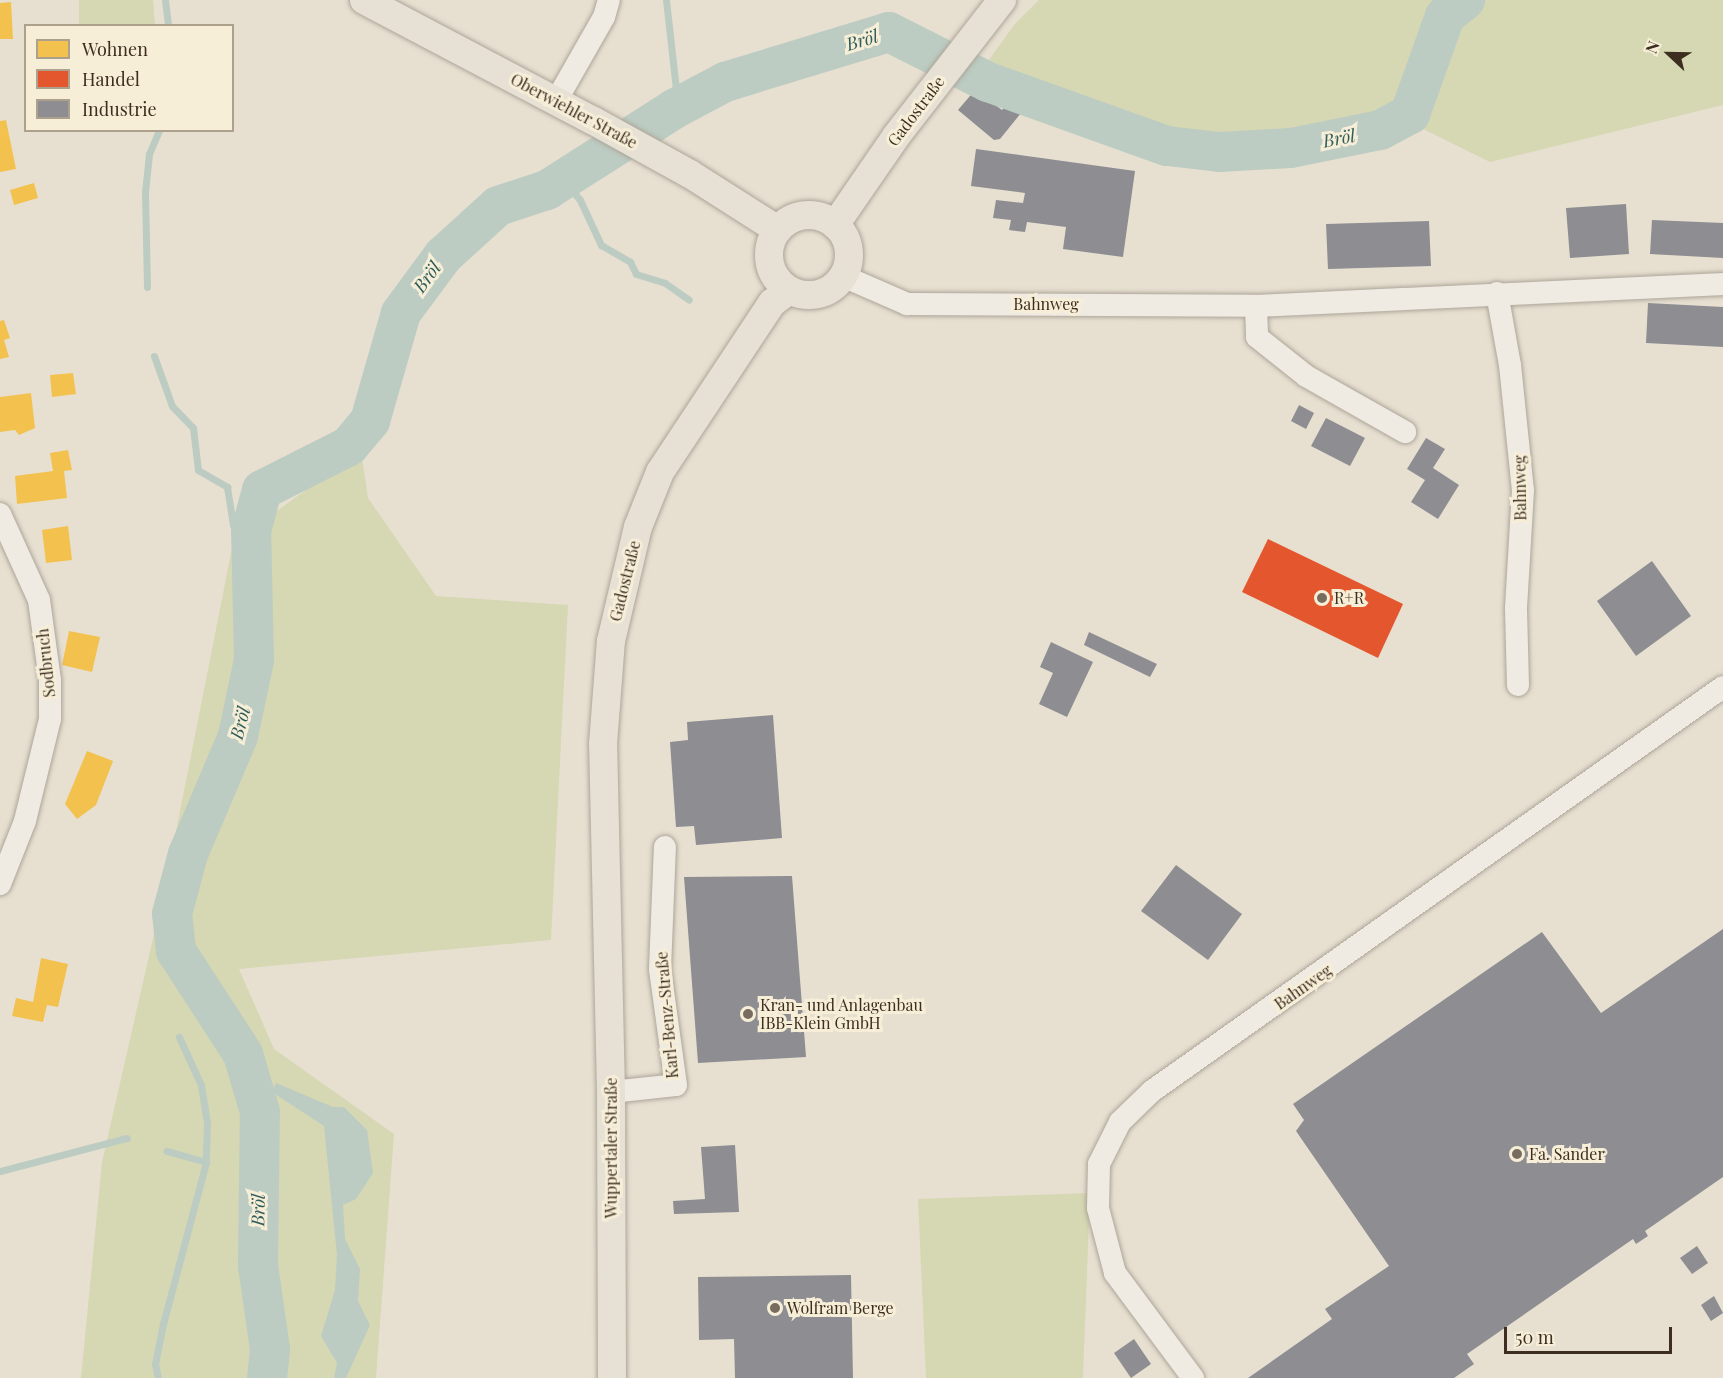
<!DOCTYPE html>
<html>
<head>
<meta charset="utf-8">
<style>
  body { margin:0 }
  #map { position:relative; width:1723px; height:1378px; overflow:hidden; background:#e7e0d1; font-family:"Playfair Display",serif }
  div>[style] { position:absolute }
  .green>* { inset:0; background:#d6d7b3 }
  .water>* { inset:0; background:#bcccc2 }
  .homes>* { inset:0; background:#f2c14e }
  .shops>* { inset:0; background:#e4572e }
  .industry>* { inset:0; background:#8d8d92 }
  .stream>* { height:7px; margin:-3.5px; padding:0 3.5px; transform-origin:3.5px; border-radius:3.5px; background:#bcccc2 }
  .river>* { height:40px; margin:-20px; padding:0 20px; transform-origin:20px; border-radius:20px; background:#bcccc2 }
  .roads { filter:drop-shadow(0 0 2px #ada599) drop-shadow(0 0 2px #ada599) }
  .minor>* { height:22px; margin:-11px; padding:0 11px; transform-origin:11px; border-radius:11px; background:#efebe3 }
  .major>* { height:28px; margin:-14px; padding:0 14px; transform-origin:14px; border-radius:14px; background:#e6e1d4 }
  .major>.ring { margin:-14px; padding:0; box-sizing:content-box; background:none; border:28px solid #e6e1d4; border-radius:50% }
  .dots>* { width:16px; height:16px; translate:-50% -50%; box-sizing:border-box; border:3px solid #f7eed8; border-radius:50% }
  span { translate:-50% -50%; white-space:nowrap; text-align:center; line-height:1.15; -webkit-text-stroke:6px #f7eed8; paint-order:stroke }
  .street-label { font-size:16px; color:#3d2e20 }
  .poi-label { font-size:16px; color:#3d2e20 }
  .left { translate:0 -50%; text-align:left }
  .water-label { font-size:18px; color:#2f5d5a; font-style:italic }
  .legend { position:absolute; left:24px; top:24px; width:210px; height:108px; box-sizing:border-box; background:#f7eed8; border:2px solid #ada18e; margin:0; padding:8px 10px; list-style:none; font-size:18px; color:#3d2e20 }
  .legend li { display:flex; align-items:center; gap:12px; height:30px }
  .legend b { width:30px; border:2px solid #ada18e }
  .north { position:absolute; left:1639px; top:24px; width:60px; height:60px; -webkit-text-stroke:4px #f7eed8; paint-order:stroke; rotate:292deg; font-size:16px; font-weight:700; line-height:24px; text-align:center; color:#3d2e20 }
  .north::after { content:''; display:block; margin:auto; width:21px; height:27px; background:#3d2e20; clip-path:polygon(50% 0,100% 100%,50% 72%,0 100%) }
  .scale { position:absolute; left:1504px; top:1327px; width:168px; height:27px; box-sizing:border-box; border:3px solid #3d2e20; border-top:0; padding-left:8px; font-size:18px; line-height:21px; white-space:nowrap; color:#3d2e20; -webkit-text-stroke:4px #f7eed8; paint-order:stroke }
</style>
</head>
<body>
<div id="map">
  <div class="green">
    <i style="clip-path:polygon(79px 0,153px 0,155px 25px,79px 25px)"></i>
    <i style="clip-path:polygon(1039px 0,1723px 0,1723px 105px,1490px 162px,1415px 125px,1178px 153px,971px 85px,1014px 25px)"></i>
    <i style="clip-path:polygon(361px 450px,368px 498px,436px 596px,568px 605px,551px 940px,239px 969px,274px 1049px,394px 1134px,376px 1378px,81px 1378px,102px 1162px,167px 877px,233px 543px)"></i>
    <i style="clip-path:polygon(1090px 1193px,1083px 1378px,926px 1378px,918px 1199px)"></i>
  </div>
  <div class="water">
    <i style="clip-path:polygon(276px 1083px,333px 1107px,344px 1107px,367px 1130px,373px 1173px,356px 1199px,343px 1205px,345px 1239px,360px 1269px,358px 1301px,370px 1325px,346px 1378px,334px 1378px,337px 1363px,321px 1336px,335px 1290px,337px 1255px,324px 1126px,272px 1092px)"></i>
  </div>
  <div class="homes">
    <i style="clip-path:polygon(11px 2px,13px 39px,0 39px,0 3px)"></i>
    <i style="clip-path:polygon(6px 120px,16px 169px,0 172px,0 121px)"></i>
    <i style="clip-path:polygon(34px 183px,38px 198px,14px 205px,10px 190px)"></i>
    <i style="clip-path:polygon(4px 320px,10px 338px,4px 340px,9px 357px,0 359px,0 321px)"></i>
    <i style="clip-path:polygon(73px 373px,76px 394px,52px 397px,50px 375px)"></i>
    <i style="clip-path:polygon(31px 393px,35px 428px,19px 435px,15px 430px,0 432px,0 397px)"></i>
    <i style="clip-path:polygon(68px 450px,72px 470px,64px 471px,67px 498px,17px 504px,15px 476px,53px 471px,50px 453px)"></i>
    <i style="clip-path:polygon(68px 526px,72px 560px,46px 563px,42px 530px)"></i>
    <i style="clip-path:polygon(69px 631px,100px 637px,92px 672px,62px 665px)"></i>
    <i style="clip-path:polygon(87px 751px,113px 761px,96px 805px,77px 819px,65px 804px)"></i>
    <i style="clip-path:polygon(41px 958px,68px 964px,58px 1007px,47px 1005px,43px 1022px,12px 1016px,16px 998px,33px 1002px)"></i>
  </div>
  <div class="shops">
    <i style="clip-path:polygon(1268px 539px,1403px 604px,1378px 658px,1242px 592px)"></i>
  </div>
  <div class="industry">
    <i style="clip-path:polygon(975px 90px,1002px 110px,1009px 101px,1021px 113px,1000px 139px,994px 140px,958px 110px)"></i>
    <i style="clip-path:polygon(976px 149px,1135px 171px,1123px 257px,1063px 249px,1066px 227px,1027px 222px,1025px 232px,1009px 230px,1011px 220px,993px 218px,996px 200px,1023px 203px,1025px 193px,971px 186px)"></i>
    <i style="clip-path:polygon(1626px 204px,1629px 254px,1570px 258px,1566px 208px)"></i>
    <i style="clip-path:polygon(1652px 220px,1723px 223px,1723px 258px,1650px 254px)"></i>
    <i style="clip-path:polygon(1429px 221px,1431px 266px,1328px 269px,1326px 224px)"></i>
    <i style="clip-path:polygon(1648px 303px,1723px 307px,1723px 347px,1646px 343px)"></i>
    <i style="clip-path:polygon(1299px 405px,1314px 413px,1306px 429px,1291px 421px)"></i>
    <i style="clip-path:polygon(1326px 418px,1365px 438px,1350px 466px,1311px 446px)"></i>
    <i style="clip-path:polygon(1426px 438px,1445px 449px,1433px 468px,1459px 485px,1438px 519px,1411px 502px,1425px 480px,1407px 469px)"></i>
    <i style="clip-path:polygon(1652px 561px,1691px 616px,1636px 656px,1597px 601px)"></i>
    <i style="clip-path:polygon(1089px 632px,1157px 664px,1150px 677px,1084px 645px)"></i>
    <i style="clip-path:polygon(1051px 642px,1093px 662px,1067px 717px,1039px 704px,1053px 673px,1040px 667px)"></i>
    <i style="clip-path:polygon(773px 715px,782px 838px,696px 845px,694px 826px,676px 827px,670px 742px,688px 740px,687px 722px)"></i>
    <i style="clip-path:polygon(1176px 865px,1242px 914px,1208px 960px,1141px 911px)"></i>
    <i style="clip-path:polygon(792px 876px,806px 1057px,698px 1063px,684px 877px)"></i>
    <i style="clip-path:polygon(1723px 929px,1723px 1177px,1645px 1231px,1648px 1236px,1636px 1244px,1633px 1239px,1467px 1354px,1474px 1364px,1454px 1378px,1248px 1378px,1332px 1319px,1325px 1309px,1389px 1266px,1296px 1131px,1304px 1120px,1293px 1104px,1542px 932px,1601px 1013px)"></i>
    <i style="clip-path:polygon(735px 1145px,739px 1212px,674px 1214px,673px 1201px,705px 1199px,701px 1147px)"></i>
    <i style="clip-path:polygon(1697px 1246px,1708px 1263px,1692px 1274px,1680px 1258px)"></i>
    <i style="clip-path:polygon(851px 1275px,853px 1378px,735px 1378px,734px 1339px,699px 1340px,698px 1277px)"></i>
    <i style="clip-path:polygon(1714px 1296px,1723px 1313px,1711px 1321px,1701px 1305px)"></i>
    <i style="clip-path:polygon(1134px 1339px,1151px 1364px,1131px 1378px,1114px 1353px)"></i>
  </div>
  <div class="stream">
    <i style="left:165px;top:0;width:26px;rotate:83deg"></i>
    <i style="left:666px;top:0;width:108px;rotate:83.6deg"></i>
    <i style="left:563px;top:179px;width:27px;rotate:51deg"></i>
    <i style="left:580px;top:200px;width:50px;rotate:65deg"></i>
    <i style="left:601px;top:245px;width:34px;rotate:30deg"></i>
    <i style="left:630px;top:262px;width:13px;rotate:63deg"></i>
    <i style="left:636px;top:274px;width:30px;rotate:17deg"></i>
    <i style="left:665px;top:283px;width:29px;rotate:35deg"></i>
    <i style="left:147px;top:287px;width:95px;rotate:-91.2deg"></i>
    <i style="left:145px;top:192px;width:38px;rotate:-84deg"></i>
    <i style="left:149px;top:154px;width:26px;rotate:-67deg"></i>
    <i style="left:154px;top:356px;width:53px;rotate:70.2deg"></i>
    <i style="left:172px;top:406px;width:30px;rotate:46deg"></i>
    <i style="left:193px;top:428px;width:42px;rotate:83.2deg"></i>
    <i style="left:198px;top:470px;width:34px;rotate:30deg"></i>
    <i style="left:227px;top:487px;width:38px;rotate:81deg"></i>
    <i style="left:233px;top:525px;width:23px;rotate:38deg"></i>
    <i style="left:179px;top:1037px;width:53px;rotate:65.4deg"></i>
    <i style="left:201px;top:1085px;width:39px;rotate:81deg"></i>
    <i style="left:207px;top:1124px;width:38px;rotate:92deg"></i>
    <i style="left:0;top:1171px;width:131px;rotate:-14.6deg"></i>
    <i style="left:158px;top:1378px;width:14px;rotate:-102deg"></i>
    <i style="left:155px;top:1364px;width:41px;rotate:-78.7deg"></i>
    <i style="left:163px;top:1324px;width:168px;rotate:-75.1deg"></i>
    <i style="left:206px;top:1162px;width:41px;rotate:-164.2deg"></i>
  </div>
  <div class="river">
    <i style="left:267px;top:1378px;width:29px;rotate:-84deg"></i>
    <i style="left:270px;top:1349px;width:84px;rotate:-98.2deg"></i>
    <i style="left:258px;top:1266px;width:154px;rotate:-89.3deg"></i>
    <i style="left:260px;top:1112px;width:60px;rotate:-106.3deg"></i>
    <i style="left:243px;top:1054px;width:123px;rotate:-123deg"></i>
    <i style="left:176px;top:951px;width:37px;rotate:-96deg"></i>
    <i style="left:172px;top:914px;width:62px;rotate:-75.1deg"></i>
    <i style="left:188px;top:854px;width:128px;rotate:-67deg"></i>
    <i style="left:238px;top:736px;width:78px;rotate:-78.1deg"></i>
    <i style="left:254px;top:660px;width:129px;rotate:-91.3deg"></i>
    <i style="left:251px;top:531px;width:42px;rotate:-75deg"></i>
    <i style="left:262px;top:490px;width:97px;rotate:-26.8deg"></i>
    <i style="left:349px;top:446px;width:33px;rotate:-50deg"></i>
    <i style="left:370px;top:421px;width:112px;rotate:-74deg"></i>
    <i style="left:401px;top:313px;width:71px;rotate:-53.6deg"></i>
    <i style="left:443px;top:256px;width:74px;rotate:-42.3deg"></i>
    <i style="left:498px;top:206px;width:52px;rotate:-18.1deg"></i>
    <i style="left:547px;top:190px;width:151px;rotate:-32.5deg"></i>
    <i style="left:674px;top:109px;width:58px;rotate:-27.9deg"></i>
    <i style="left:725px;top:82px;width:171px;rotate:-17deg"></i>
    <i style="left:889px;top:32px;width:111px;rotate:26.8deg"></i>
    <i style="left:988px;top:82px;width:190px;rotate:19.7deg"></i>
    <i style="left:1167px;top:146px;width:53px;rotate:6.5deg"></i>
    <i style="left:1220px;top:152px;width:71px;rotate:-3.2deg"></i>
    <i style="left:1291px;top:148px;width:91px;rotate:-11.4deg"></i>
    <i style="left:1380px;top:130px;width:34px;rotate:-28deg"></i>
    <i style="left:1410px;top:114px;width:104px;rotate:-70.3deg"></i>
    <i style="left:1445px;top:16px;width:26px;rotate:-39deg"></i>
  </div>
  <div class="roads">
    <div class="minor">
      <i style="left:556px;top:101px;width:97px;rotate:-60.3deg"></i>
      <i style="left:604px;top:17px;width:18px;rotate:-74deg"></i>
      <i style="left:843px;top:276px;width:70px;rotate:23.6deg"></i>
      <i style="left:907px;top:304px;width:349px;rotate:0.3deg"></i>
      <i style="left:1256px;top:306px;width:468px;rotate:-2.7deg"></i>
      <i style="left:1497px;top:293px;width:73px;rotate:79.8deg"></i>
      <i style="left:1510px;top:365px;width:126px;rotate:84.1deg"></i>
      <i style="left:1523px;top:490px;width:119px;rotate:93.4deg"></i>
      <i style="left:1516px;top:609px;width:76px;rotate:88.5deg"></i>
      <i style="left:1256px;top:306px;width:31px;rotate:88deg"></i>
      <i style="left:1257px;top:337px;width:63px;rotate:38.5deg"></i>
      <i style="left:1306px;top:376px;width:114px;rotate:29.5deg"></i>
      <i style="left:0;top:514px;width:94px;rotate:65.6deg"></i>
      <i style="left:39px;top:600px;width:81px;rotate:82.2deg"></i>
      <i style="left:50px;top:680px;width:39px;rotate:90deg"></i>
      <i style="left:50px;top:719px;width:105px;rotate:103.8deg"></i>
      <i style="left:25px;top:821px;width:68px;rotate:111.6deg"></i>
      <i style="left:611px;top:1092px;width:65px;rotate:-6.1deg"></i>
      <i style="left:676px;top:1085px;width:117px;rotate:-97.9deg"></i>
      <i style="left:660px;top:969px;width:122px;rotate:-87.7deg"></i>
      <i style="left:1193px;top:1378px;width:131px;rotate:-126.6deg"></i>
      <i style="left:1115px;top:1273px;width:67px;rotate:-104.7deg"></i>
      <i style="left:1098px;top:1208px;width:44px;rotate:-88.7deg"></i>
      <i style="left:1099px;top:1164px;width:47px;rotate:-63.4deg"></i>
      <i style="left:1120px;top:1122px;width:45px;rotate:-44.1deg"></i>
      <i style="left:1152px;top:1091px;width:699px;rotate:-35.28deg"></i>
    </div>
    <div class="major">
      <i style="left:364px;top:0;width:258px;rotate:27.8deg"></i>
      <i style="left:592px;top:120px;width:112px;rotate:28.9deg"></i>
      <i style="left:690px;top:174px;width:104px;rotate:32.5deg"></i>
      <i class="ring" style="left:769px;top:215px;width:52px;height:52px"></i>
      <i style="left:835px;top:225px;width:109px;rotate:-55.4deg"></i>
      <i style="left:897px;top:135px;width:171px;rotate:-52.1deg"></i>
      <i style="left:612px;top:1378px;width:286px;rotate:-90.2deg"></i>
      <i style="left:611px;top:1092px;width:348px;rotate:-91.3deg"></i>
      <i style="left:603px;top:744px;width:103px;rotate:-85.6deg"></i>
      <i style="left:611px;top:641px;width:117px;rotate:-76.7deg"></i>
      <i style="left:638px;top:527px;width:59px;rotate:-68.2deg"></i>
      <i style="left:660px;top:472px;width:203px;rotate:-56.5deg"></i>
      <i style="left:772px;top:303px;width:21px;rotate:-37deg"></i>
    </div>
  </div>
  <div class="dots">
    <i style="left:1322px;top:598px;background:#786c5e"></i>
    <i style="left:748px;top:1014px;background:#786c5e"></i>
    <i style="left:1517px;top:1154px;background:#786c5e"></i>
    <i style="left:775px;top:1308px;background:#786c5e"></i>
  </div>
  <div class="street-label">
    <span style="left:574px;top:111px;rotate:28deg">Oberwiehler Straße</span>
    <span style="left:916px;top:111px;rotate:-53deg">Gadostraße</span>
    <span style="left:1046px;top:304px">Bahnweg</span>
    <span style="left:1520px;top:488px;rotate:-91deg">Bahnweg</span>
    <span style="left:625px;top:581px;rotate:-76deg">Gadostraße</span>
    <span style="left:46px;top:663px;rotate:-96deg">Sodbruch</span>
    <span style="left:1303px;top:987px;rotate:-35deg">Bahnweg</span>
    <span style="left:667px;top:1015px;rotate:-95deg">Karl-Benz-Straße</span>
    <span style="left:611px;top:1148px;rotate:-90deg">Wuppertaler Straße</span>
  </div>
  <div class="poi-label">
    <span class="left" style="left:1334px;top:598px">R+R</span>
    <span class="left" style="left:760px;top:1014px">Kran- und Anlagenbau<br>IBB-Klein GmbH</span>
    <span class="left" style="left:1529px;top:1154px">Fa. Sander</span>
    <span class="left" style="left:787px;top:1308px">Wolfram Berge</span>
  </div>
  <div class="water-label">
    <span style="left:862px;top:40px;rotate:-17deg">Bröl</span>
    <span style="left:1339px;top:138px;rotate:-11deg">Bröl</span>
    <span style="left:427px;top:277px;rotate:-54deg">Bröl</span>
    <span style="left:240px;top:723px;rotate:-75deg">Bröl</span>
    <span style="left:258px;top:1210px;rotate:-89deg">Bröl</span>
  </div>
  <ul class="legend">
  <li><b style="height:16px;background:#f2c14e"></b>Wohnen</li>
  <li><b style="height:16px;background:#e4572e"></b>Handel</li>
  <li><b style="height:16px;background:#8d8d92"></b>Industrie</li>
  </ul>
  <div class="north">N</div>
  <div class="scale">50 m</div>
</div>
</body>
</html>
